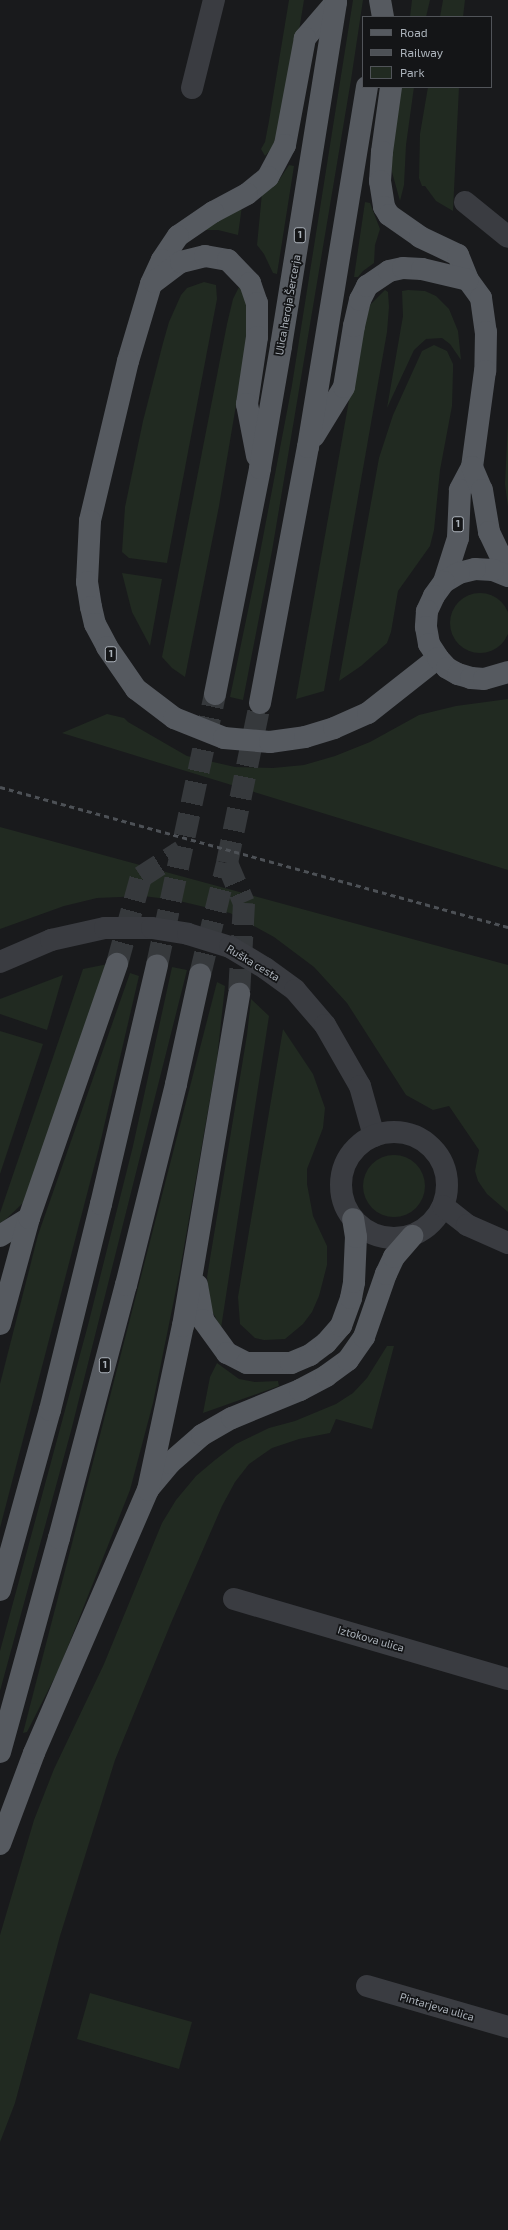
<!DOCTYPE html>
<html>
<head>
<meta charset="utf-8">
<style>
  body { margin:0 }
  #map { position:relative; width:508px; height:2230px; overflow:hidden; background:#191a1c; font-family:"Exo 2",sans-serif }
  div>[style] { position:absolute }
  .green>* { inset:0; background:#212a21 }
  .round { border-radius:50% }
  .major-tunnel>* { height:22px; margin-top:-11px; transform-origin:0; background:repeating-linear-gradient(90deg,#36393c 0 22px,transparent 0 33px) }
  .minor>* { height:22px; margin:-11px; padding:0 11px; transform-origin:11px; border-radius:11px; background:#3a3c41 }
  .minor>.ring { margin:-11px; padding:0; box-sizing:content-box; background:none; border:22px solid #3a3c41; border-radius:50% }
  .major>* { height:22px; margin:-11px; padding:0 11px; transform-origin:11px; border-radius:11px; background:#565a60 }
  .rail>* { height:3px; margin-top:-1.5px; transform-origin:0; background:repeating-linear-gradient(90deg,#4d5156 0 5px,transparent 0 9px) }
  span { translate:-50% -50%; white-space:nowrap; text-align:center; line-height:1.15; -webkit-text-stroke:3.5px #141517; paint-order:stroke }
  .shield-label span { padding:1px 3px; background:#141517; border:1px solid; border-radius:3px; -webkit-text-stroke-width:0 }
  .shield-label { font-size:10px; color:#acb3bb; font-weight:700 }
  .street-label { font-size:11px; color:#acb3bb }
  .legend { position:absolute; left:362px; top:16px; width:130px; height:72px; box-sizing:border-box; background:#141517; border:1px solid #515459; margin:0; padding:5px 7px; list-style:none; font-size:12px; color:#acb3bb }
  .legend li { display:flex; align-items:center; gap:8px; height:20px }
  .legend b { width:20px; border:1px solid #515459 }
</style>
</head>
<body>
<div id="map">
  <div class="green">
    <i style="clip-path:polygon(289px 0,304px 0,286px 111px,273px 147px,265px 156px,261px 149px,265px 142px,269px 121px)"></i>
    <i style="clip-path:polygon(353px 0,363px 0,351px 80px,272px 551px,243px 700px,230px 697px,260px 553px,292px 385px)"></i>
    <i style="clip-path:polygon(412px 0,430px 0,426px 17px,410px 17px)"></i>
    <i style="clip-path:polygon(443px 0,465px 0,463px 17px,440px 17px)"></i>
    <i style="clip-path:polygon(399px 87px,414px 87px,406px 145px,404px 185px,400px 201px,392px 172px,391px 150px)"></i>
    <i style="clip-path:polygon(428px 87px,459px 87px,453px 211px,436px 201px,425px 186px,422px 186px,419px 178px,420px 134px)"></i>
    <i style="clip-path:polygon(289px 165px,294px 166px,277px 274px,273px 273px,264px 254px,257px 245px,262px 193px,277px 183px)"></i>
    <i style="clip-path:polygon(365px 202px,370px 203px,380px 229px,375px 245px,374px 263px,363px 271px,358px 277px,354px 277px)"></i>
    <i style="clip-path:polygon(242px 206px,238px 235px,218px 230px,202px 230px)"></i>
    <i style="clip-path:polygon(204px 282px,216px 285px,217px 299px,167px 563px,129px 558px,122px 552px,125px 507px,143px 421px,163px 343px,169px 322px,181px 295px,187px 288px)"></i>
    <i style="clip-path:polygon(240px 285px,247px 303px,249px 328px,219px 506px,185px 677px,172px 668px,162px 657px,227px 324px,233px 299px)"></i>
    <i style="clip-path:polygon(385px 290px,388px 292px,389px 307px,387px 332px,324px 691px,296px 699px,357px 355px,370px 305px)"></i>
    <i style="clip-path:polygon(408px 290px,425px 291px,436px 296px,449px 309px,458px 331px,461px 360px,450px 344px,442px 338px,426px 339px,414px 350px,387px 408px,403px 316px,402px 291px)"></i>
    <i style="clip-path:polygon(434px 345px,447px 351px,453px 364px,453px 371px,452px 406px,440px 470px,434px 530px,430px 546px,398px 591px,391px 632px,387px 643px,361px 666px,339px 681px,379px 458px,393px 415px,422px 351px)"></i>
    <i style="clip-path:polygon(508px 423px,508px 507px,505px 484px)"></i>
    <i style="clip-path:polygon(122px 573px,162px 579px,150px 646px,132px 612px)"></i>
    <i class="round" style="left:450px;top:593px;width:60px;height:60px"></i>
    <i style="clip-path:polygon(508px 699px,508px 870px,62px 733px,107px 714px,124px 718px,128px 722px,187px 756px,235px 767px,273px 768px,304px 765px,335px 756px,370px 742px,419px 715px,456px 706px)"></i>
    <i style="clip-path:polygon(0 827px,508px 965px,508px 1212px,487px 1194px,478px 1181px,475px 1171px,479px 1150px,449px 1106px,433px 1110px,406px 1095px,347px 1003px,314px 967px,274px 937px,230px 913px,175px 900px,143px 896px,97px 898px,64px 906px,0 929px)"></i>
    <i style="clip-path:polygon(108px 964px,23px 1203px,5px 1220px,0 1223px,0 1213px,83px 969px)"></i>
    <i style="clip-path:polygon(172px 967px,187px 970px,71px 1431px,0 1691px,0 1651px,88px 1325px,133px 1146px)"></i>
    <i style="clip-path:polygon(130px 973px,139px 976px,99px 1148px,0 1528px,0 1384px,38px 1235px)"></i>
    <i style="clip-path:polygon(63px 975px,47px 1030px,0 1014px,0 999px)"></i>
    <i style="clip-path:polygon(217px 982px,225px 986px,217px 1059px,180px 1270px,153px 1403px,130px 1490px,59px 1669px,27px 1732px,23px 1733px)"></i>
    <i style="clip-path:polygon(251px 999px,269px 1016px,221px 1328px,211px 1309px,207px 1277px,247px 1035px)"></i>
    <i style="clip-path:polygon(283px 1029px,313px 1074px,325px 1108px,323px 1128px,307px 1169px,307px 1184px,313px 1216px,327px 1246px,327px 1265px,319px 1296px,312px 1312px,303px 1324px,285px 1339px,264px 1340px,255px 1338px,240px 1324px,238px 1297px)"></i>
    <i style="clip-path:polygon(0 1031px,43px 1044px,0 1174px)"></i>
    <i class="round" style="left:363px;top:1155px;width:62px;height:62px"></i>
    <i style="clip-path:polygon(387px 1346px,394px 1346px,372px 1429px,336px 1419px,330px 1433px,299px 1439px,272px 1448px,249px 1464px,235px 1482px,222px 1506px,171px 1623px,115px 1760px,60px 1936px,15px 2103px,0 2142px,0 1935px,34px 1820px,54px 1769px,104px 1664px,162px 1523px,176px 1500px,196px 1476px,215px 1460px,236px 1444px,269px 1428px,295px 1421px,336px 1404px,353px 1393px,367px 1378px)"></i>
    <i style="clip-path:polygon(217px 1363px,239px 1379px,255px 1382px,278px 1381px,279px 1386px,203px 1413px,210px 1377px)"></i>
    <i style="clip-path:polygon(90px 1993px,192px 2022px,179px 2069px,77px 2039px)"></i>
  </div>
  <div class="major-tunnel">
    <i style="left:227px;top:863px;width:43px;rotate:67deg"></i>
    <i style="left:244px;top:903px;width:91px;rotate:93.1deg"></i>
    <i style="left:117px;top:964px;width:90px;rotate:-74.6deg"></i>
    <i style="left:141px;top:877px;width:48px;rotate:-33deg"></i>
    <i style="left:157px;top:965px;width:277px;rotate:-77.9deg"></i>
    <i style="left:200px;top:975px;width:115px;rotate:-76.4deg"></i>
    <i style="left:227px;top:863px;width:163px;rotate:-78.3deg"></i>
  </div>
  <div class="minor">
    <i style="left:192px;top:88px;width:91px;rotate:-76deg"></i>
    <i style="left:465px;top:202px;width:55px;rotate:39.1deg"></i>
    <i style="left:0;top:962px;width:56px;rotate:-23.3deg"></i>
    <i style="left:51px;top:940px;width:55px;rotate:-12.5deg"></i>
    <i style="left:105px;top:928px;width:47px"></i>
    <i style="left:152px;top:928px;width:36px;rotate:9deg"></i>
    <i style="left:188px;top:934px;width:44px;rotate:17.2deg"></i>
    <i style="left:230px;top:947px;width:41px;rotate:31deg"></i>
    <i style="left:265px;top:968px;width:37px;rotate:36deg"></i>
    <i style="left:295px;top:990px;width:46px;rotate:49.4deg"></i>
    <i style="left:325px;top:1025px;width:70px;rotate:60.2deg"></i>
    <i style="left:360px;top:1086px;width:52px;rotate:74.4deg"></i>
    <i class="ring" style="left:341px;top:1132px;width:84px;height:84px"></i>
    <i style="left:443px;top:1206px;width:31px;rotate:38deg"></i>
    <i style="left:467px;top:1225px;width:45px;rotate:23.7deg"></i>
    <i style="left:234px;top:1599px;width:285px;rotate:16.3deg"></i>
    <i style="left:367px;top:1986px;width:147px;rotate:16.2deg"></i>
  </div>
  <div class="major">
    <i style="left:380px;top:0;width:17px;rotate:80deg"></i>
    <i style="left:336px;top:2px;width:48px;rotate:130.7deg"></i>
    <i style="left:305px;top:38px;width:109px;rotate:100.6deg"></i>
    <i style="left:285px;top:145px;width:36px;rotate:118deg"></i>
    <i style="left:268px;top:177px;width:27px;rotate:141deg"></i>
    <i style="left:247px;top:194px;width:38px;rotate:152deg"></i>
    <i style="left:213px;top:212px;width:42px;rotate:145.6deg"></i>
    <i style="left:178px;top:236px;width:29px;rotate:124deg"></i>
    <i style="left:162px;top:260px;width:26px;rotate:115deg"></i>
    <i style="left:151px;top:284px;width:80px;rotate:106.6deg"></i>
    <i style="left:128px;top:361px;width:164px;rotate:103.4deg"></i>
    <i style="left:90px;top:521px;width:61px;rotate:92.8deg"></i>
    <i style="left:87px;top:582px;width:25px;rotate:81deg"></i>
    <i style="left:91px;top:607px;width:17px;rotate:77deg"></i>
    <i style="left:95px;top:624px;width:26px;rotate:62deg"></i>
    <i style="left:107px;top:647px;width:51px;rotate:55.4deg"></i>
    <i style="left:136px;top:689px;width:48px;rotate:37.3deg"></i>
    <i style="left:174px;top:718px;width:54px;rotate:21.8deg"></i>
    <i style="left:224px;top:738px;width:46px;rotate:5deg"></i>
    <i style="left:270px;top:742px;width:35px;rotate:-8deg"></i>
    <i style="left:305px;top:737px;width:30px;rotate:-17deg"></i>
    <i style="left:334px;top:728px;width:37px;rotate:-24deg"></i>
    <i style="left:368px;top:713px;width:89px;rotate:-38.2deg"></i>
    <i style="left:391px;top:87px;width:66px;rotate:97.9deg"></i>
    <i style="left:382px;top:152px;width:29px;rotate:94deg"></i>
    <i style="left:380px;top:181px;width:26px;rotate:81deg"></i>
    <i style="left:384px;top:207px;width:9px;rotate:58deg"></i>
    <i style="left:389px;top:215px;width:38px;rotate:35deg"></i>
    <i style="left:420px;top:237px;width:42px;rotate:25.3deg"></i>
    <i style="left:458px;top:255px;width:27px;rotate:68deg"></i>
    <i style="left:468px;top:280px;width:22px;rotate:54deg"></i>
    <i style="left:481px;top:298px;width:34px;rotate:82deg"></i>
    <i style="left:486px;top:332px;width:39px;rotate:91deg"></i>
    <i style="left:485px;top:371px;width:97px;rotate:97.7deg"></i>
    <i style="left:472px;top:467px;width:26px;rotate:118deg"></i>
    <i style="left:460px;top:490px;width:48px;rotate:92.4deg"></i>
    <i style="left:458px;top:538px;width:46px;rotate:107.7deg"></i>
    <i style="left:154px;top:282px;width:34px;rotate:-37deg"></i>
    <i style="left:181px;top:262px;width:25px;rotate:-14deg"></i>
    <i style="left:205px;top:256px;width:23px;rotate:10deg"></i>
    <i style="left:228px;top:260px;width:32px;rotate:46deg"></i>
    <i style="left:250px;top:283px;width:21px;rotate:71deg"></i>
    <i style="left:257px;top:303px;width:34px;rotate:90deg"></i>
    <i style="left:257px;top:337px;width:68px;rotate:98.5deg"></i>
    <i style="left:247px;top:404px;width:53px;rotate:79.1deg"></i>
    <i style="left:314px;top:436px;width:57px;rotate:-58.5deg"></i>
    <i style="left:344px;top:387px;width:62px;rotate:-80.7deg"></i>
    <i style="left:354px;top:326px;width:27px;rotate:-77deg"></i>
    <i style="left:360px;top:300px;width:16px;rotate:-63deg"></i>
    <i style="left:367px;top:286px;width:27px;rotate:-34deg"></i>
    <i style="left:389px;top:271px;width:14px;rotate:-12deg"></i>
    <i style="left:403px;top:268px;width:19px;rotate:3deg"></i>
    <i style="left:422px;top:269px;width:47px;rotate:13.4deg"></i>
    <i style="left:472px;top:467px;width:25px;rotate:67deg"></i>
    <i style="left:482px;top:490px;width:43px;rotate:80.5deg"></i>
    <i style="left:489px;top:532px;width:44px;rotate:64.6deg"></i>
    <i style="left:508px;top:576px;width:16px;rotate:-158deg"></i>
    <i style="left:493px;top:570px;width:18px;rotate:-177deg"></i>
    <i style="left:475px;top:569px;width:16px;rotate:166deg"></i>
    <i style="left:459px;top:573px;width:17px;rotate:149deg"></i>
    <i style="left:444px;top:582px;width:17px;rotate:126deg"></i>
    <i style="left:434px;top:596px;width:17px;rotate:115deg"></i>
    <i style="left:427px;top:611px;width:16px;rotate:94deg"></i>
    <i style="left:426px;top:627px;width:17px;rotate:80deg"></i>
    <i style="left:429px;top:644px;width:17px;rotate:57deg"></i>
    <i style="left:438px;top:658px;width:13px;rotate:48deg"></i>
    <i style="left:447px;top:668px;width:13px;rotate:29deg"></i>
    <i style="left:458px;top:674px;width:14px;rotate:17deg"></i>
    <i style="left:471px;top:678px;width:13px;rotate:4deg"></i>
    <i style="left:484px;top:679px;width:25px;rotate:-16deg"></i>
    <i style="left:215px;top:694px;width:230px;rotate:-78.7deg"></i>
    <i style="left:260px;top:468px;width:124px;rotate:-80.2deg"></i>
    <i style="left:281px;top:346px;width:348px;rotate:-80.9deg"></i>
    <i style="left:260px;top:703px;width:260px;rotate:-79.4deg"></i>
    <i style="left:308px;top:447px;width:365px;rotate:-80.7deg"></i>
    <i style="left:0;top:1236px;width:34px;rotate:-32deg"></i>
    <i style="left:197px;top:1285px;width:36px;rotate:80deg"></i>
    <i style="left:203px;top:1320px;width:41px;rotate:54deg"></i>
    <i style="left:227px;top:1353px;width:22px;rotate:27deg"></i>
    <i style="left:247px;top:1363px;width:44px"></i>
    <i style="left:291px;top:1363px;width:21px;rotate:-23deg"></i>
    <i style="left:310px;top:1355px;width:20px;rotate:-37deg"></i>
    <i style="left:326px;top:1343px;width:23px;rotate:-49deg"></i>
    <i style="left:341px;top:1326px;width:30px;rotate:-70deg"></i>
    <i style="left:351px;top:1298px;width:16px;rotate:-79deg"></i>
    <i style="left:354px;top:1282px;width:45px;rotate:-87.5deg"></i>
    <i style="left:356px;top:1237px;width:18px;rotate:-99deg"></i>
    <i style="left:0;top:1324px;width:110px;rotate:-74.7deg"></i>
    <i style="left:29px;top:1218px;width:269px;rotate:-70.9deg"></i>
    <i style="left:150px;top:1487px;width:31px;rotate:-50deg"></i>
    <i style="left:170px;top:1463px;width:43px;rotate:-41.2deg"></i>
    <i style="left:202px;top:1435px;width:34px;rotate:-30deg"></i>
    <i style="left:232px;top:1418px;width:74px;rotate:-22.4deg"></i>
    <i style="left:300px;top:1390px;width:30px;rotate:-28deg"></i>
    <i style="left:326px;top:1376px;width:27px;rotate:-36deg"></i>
    <i style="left:348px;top:1360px;width:28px;rotate:-55deg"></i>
    <i style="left:364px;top:1337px;width:67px;rotate:-70.8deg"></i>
    <i style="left:386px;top:1274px;width:19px;rotate:-65deg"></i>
    <i style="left:394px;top:1257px;width:28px;rotate:-49deg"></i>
    <i style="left:0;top:1590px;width:187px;rotate:-74.5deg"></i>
    <i style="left:50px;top:1410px;width:212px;rotate:-76.1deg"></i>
    <i style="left:101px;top:1204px;width:245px;rotate:-76.8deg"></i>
    <i style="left:0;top:1752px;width:222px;rotate:-74.6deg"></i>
    <i style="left:59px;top:1538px;width:262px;rotate:-75.2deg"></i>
    <i style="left:126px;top:1285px;width:207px;rotate:-76deg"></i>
    <i style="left:176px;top:1084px;width:112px;rotate:-77.6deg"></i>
    <i style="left:0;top:1844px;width:97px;rotate:-69.5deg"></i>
    <i style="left:34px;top:1753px;width:287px;rotate:-66.6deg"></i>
    <i style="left:148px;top:1490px;width:168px;rotate:-78deg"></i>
    <i style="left:183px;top:1326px;width:337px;rotate:-80.4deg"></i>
  </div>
  <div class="rail">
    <i style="left:0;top:787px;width:527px;rotate:15.41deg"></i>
  </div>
  <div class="shield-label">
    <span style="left:300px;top:235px">1</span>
    <span style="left:458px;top:524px">1</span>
    <span style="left:111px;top:654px">1</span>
    <span style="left:105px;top:1365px">1</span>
  </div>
  <div class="street-label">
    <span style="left:288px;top:305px;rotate:-80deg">Ulica heroja Šercerja</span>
    <span style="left:253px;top:963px;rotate:31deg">Ruška cesta</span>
    <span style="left:371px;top:1639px;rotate:16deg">Iztokova ulica</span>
    <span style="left:437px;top:2007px;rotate:16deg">Pintarjeva ulica</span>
  </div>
  <ul class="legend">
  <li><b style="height:5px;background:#565a60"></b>Road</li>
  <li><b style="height:5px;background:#4d5156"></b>Railway</li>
  <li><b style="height:11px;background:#212a21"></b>Park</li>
  </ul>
</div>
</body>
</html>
